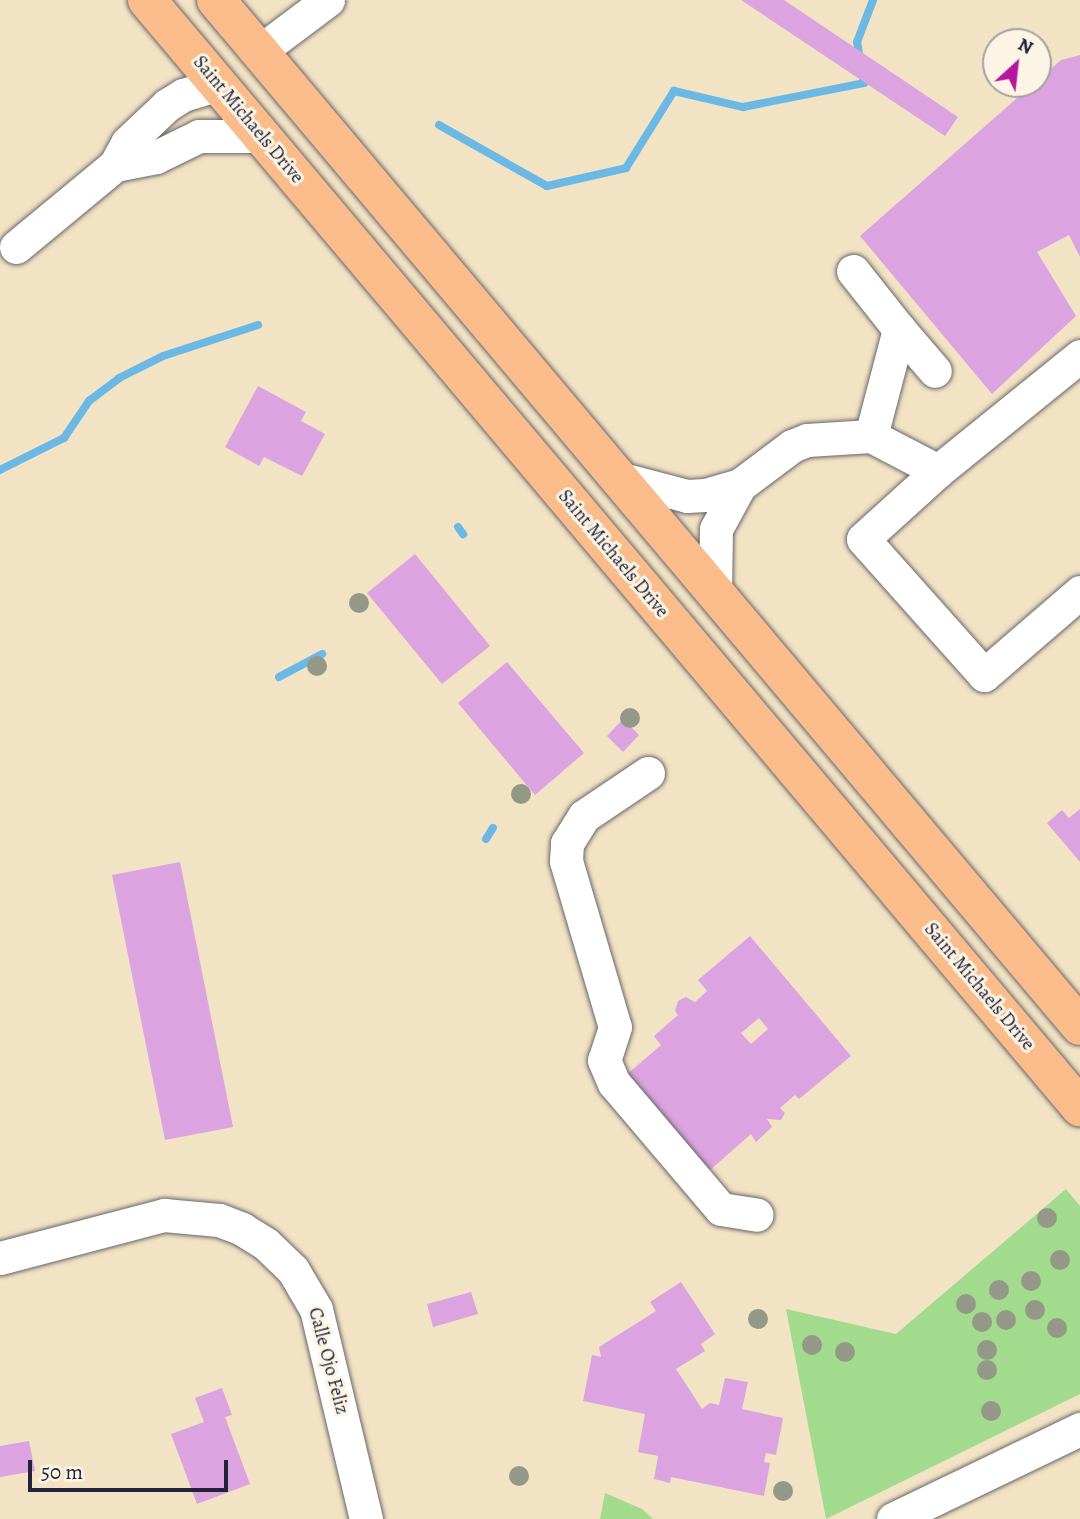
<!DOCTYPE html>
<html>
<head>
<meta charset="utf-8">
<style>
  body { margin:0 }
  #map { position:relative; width:1080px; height:1519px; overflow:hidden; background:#f2e3c4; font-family:Alegreya,serif }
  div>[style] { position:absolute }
  .green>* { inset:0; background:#a2db8d }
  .stream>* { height:8px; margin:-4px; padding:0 4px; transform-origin:4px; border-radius:4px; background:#6cb8e5 }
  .building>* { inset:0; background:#dba3e0 }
  .roads { filter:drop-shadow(0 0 2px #6b666b) drop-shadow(0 0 2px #6b666b) }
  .minor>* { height:33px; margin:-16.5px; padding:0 16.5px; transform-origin:16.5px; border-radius:16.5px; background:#fff }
  .major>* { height:38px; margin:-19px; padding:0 19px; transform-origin:19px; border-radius:19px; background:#f9bc8a }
  .trees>* { width:20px; height:20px; margin:-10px; border-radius:50%; background:#949886 }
  span { translate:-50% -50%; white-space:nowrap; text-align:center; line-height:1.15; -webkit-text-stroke:6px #fcf5e5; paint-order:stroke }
  .street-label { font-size:19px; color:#22223b }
  .north { position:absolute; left:982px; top:28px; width:70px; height:70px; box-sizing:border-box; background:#fcf5e5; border:2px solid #a5a1a1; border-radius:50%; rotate:27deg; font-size:19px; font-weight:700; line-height:28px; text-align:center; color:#22223b }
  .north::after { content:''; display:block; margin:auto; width:24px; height:32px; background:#b5179e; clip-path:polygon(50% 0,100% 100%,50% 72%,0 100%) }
  .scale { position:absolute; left:28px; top:1460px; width:200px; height:32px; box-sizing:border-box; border:4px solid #22223b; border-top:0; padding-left:9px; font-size:21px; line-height:24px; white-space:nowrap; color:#22223b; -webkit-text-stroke:5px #fcf5e5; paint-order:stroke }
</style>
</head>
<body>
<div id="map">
  <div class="green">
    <i style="clip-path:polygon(1066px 1189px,1080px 1206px,1080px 1394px,826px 1519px,786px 1309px,896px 1334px)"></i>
    <i style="clip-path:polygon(605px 1493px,642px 1509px,653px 1519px,600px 1519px)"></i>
  </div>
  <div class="stream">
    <i style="left:860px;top:60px;width:18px;rotate:-99deg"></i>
    <i style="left:857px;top:42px;width:45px;rotate:-69.1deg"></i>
    <i style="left:439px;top:125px;width:124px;rotate:29.5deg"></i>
    <i style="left:547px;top:186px;width:81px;rotate:-12.8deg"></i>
    <i style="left:626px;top:168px;width:91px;rotate:-58.1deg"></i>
    <i style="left:674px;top:91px;width:71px;rotate:13.1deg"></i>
    <i style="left:743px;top:107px;width:123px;rotate:-11.2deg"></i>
    <i style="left:864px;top:83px;width:10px;rotate:-101deg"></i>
    <i style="left:0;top:470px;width:72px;rotate:-26.6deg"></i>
    <i style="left:64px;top:438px;width:45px;rotate:-56deg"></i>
    <i style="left:89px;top:401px;width:38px;rotate:-37deg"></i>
    <i style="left:119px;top:378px;width:49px;rotate:-26.6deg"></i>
    <i style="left:163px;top:356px;width:100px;rotate:-18.1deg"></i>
    <i style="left:458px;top:527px;width:9px;rotate:54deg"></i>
    <i style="left:279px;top:677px;width:49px;rotate:-28.1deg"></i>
    <i style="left:486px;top:839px;width:13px;rotate:-58deg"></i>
  </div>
  <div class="building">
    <i style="clip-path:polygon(741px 0,784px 0,958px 117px,945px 136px)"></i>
    <i style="clip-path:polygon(1080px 55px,1080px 257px,1069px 235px,1037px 252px,1076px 316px,992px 394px,860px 236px,1033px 84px,1038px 84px,1038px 80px,1061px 60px)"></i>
    <i style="clip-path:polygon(258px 386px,306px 412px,301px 421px,325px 434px,302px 476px,264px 457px,259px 466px,225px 447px)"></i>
    <i style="clip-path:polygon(415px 554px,490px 646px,442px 684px,367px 593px)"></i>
    <i style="clip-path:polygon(507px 662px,584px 753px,535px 795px,458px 703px)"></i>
    <i style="clip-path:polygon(623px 719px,639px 735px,623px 752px,607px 736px)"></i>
    <i style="clip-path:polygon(1080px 809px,1080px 862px,1047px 823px,1062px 810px,1069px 818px)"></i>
    <i style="clip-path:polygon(180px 862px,233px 1127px,165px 1140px,112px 875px)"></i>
    <i style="clip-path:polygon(evenodd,750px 936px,851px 1056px,799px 1099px,795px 1095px,780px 1108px,785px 1113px,781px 1120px,767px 1119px,772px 1127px,756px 1142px,751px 1134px,709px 1171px,625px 1076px,661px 1045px,654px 1036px,678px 1015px,675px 1011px,678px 1001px,686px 997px,695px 1002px,707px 991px,698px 980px,750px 936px,759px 1018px,768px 1029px,751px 1044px,741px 1033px,759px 1018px)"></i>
    <i style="clip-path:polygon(681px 1282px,715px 1334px,701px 1344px,705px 1351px,676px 1369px,702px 1409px,710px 1403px,719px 1405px,725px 1378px,748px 1382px,742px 1409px,783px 1418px,776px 1455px,766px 1453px,764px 1462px,770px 1463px,764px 1496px,671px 1477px,670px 1483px,654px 1479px,658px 1456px,638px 1452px,645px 1414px,583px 1401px,592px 1355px,601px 1357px,599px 1347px,656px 1311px,650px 1302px)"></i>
    <i style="clip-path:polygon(471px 1292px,478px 1314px,433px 1327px,427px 1304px)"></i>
    <i style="clip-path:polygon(222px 1388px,232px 1415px,225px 1417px,250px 1484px,197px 1504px,171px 1434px,204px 1422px,195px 1398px)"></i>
    <i style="clip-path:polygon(29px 1441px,35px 1471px,0 1477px,0 1446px)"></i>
  </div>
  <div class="roads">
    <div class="minor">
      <i style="left:260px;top:51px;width:85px;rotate:-36.9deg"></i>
      <i style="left:115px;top:165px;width:42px;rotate:-11deg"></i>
      <i style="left:156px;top:157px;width:48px;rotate:-26deg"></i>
      <i style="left:199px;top:136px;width:62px"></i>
      <i style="left:16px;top:247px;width:129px;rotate:-39.6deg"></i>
      <i style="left:115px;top:165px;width:25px;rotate:-61deg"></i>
      <i style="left:127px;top:143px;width:55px;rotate:-43.5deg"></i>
      <i style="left:167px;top:105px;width:19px;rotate:-32deg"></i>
      <i style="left:183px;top:95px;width:37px;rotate:-17deg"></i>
      <i style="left:899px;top:329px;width:55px;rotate:49.4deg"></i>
      <i style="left:1080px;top:356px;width:183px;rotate:141deg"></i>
      <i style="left:938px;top:471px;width:101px;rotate:137.8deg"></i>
      <i style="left:863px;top:539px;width:182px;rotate:48.3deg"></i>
      <i style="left:984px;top:675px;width:127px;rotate:-40.8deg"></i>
      <i style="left:871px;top:436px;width:76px;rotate:27.6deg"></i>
      <i style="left:618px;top:478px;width:71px;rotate:14.6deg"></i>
      <i style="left:687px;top:496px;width:18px;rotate:-3deg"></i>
      <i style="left:705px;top:495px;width:36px;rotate:-16deg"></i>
      <i style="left:715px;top:592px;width:63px;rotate:-89.1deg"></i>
      <i style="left:716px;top:529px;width:50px;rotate:-61.4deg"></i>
      <i style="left:740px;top:485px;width:65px;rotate:-36.9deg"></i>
      <i style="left:792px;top:446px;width:16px;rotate:-22deg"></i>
      <i style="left:807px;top:440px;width:64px;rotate:-3.6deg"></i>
      <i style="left:871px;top:436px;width:111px;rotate:-75.3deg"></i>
      <i style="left:899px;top:329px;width:74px;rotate:-128.4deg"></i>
      <i style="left:648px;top:773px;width:77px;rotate:146.1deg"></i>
      <i style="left:584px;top:816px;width:32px;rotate:122deg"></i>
      <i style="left:567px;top:843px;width:18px;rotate:93deg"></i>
      <i style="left:566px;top:861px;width:173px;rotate:73.6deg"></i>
      <i style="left:615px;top:1027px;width:35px;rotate:108deg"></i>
      <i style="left:604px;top:1060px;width:25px;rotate:67deg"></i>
      <i style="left:614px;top:1083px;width:165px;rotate:49.7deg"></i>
      <i style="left:721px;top:1209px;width:36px;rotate:9deg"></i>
      <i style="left:0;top:1258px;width:170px;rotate:-14.7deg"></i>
      <i style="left:164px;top:1215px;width:55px;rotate:5.2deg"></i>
      <i style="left:219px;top:1220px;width:25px;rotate:21deg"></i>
      <i style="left:242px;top:1229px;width:28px;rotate:32deg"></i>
      <i style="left:266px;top:1244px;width:37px;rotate:44deg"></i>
      <i style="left:293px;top:1270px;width:45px;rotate:59.5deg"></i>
      <i style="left:316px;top:1309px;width:216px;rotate:76.6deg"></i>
      <i style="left:893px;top:1519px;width:208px;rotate:-25.7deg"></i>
    </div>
    <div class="major">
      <i style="left:147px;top:0;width:1448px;rotate:49.88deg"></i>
      <i style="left:216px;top:0;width:1341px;rotate:49.9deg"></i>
    </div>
  </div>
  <div class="trees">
    <i style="left:359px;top:603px"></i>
    <i style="left:317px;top:666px"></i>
    <i style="left:630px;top:718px"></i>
    <i style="left:521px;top:794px"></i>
    <i style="left:1047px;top:1218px"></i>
    <i style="left:1060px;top:1260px"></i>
    <i style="left:1031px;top:1281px"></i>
    <i style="left:999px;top:1290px"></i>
    <i style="left:966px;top:1304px"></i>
    <i style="left:1035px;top:1310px"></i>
    <i style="left:758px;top:1319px"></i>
    <i style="left:1006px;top:1320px"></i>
    <i style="left:982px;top:1322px"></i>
    <i style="left:1057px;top:1328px"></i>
    <i style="left:812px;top:1345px"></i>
    <i style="left:987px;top:1350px"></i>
    <i style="left:845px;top:1352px"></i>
    <i style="left:987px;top:1370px"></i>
    <i style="left:991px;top:1411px"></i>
    <i style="left:519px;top:1476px"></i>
    <i style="left:783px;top:1491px"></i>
  </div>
  <div class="street-label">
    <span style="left:248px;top:120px;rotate:50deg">Saint Michaels Drive</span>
    <span style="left:613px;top:554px;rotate:50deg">Saint Michaels Drive</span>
    <span style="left:979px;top:987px;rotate:50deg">Saint Michaels Drive</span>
    <span style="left:328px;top:1361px;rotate:75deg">Calle Ojo Feliz</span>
  </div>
  <div class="north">N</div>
  <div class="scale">50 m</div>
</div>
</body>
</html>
